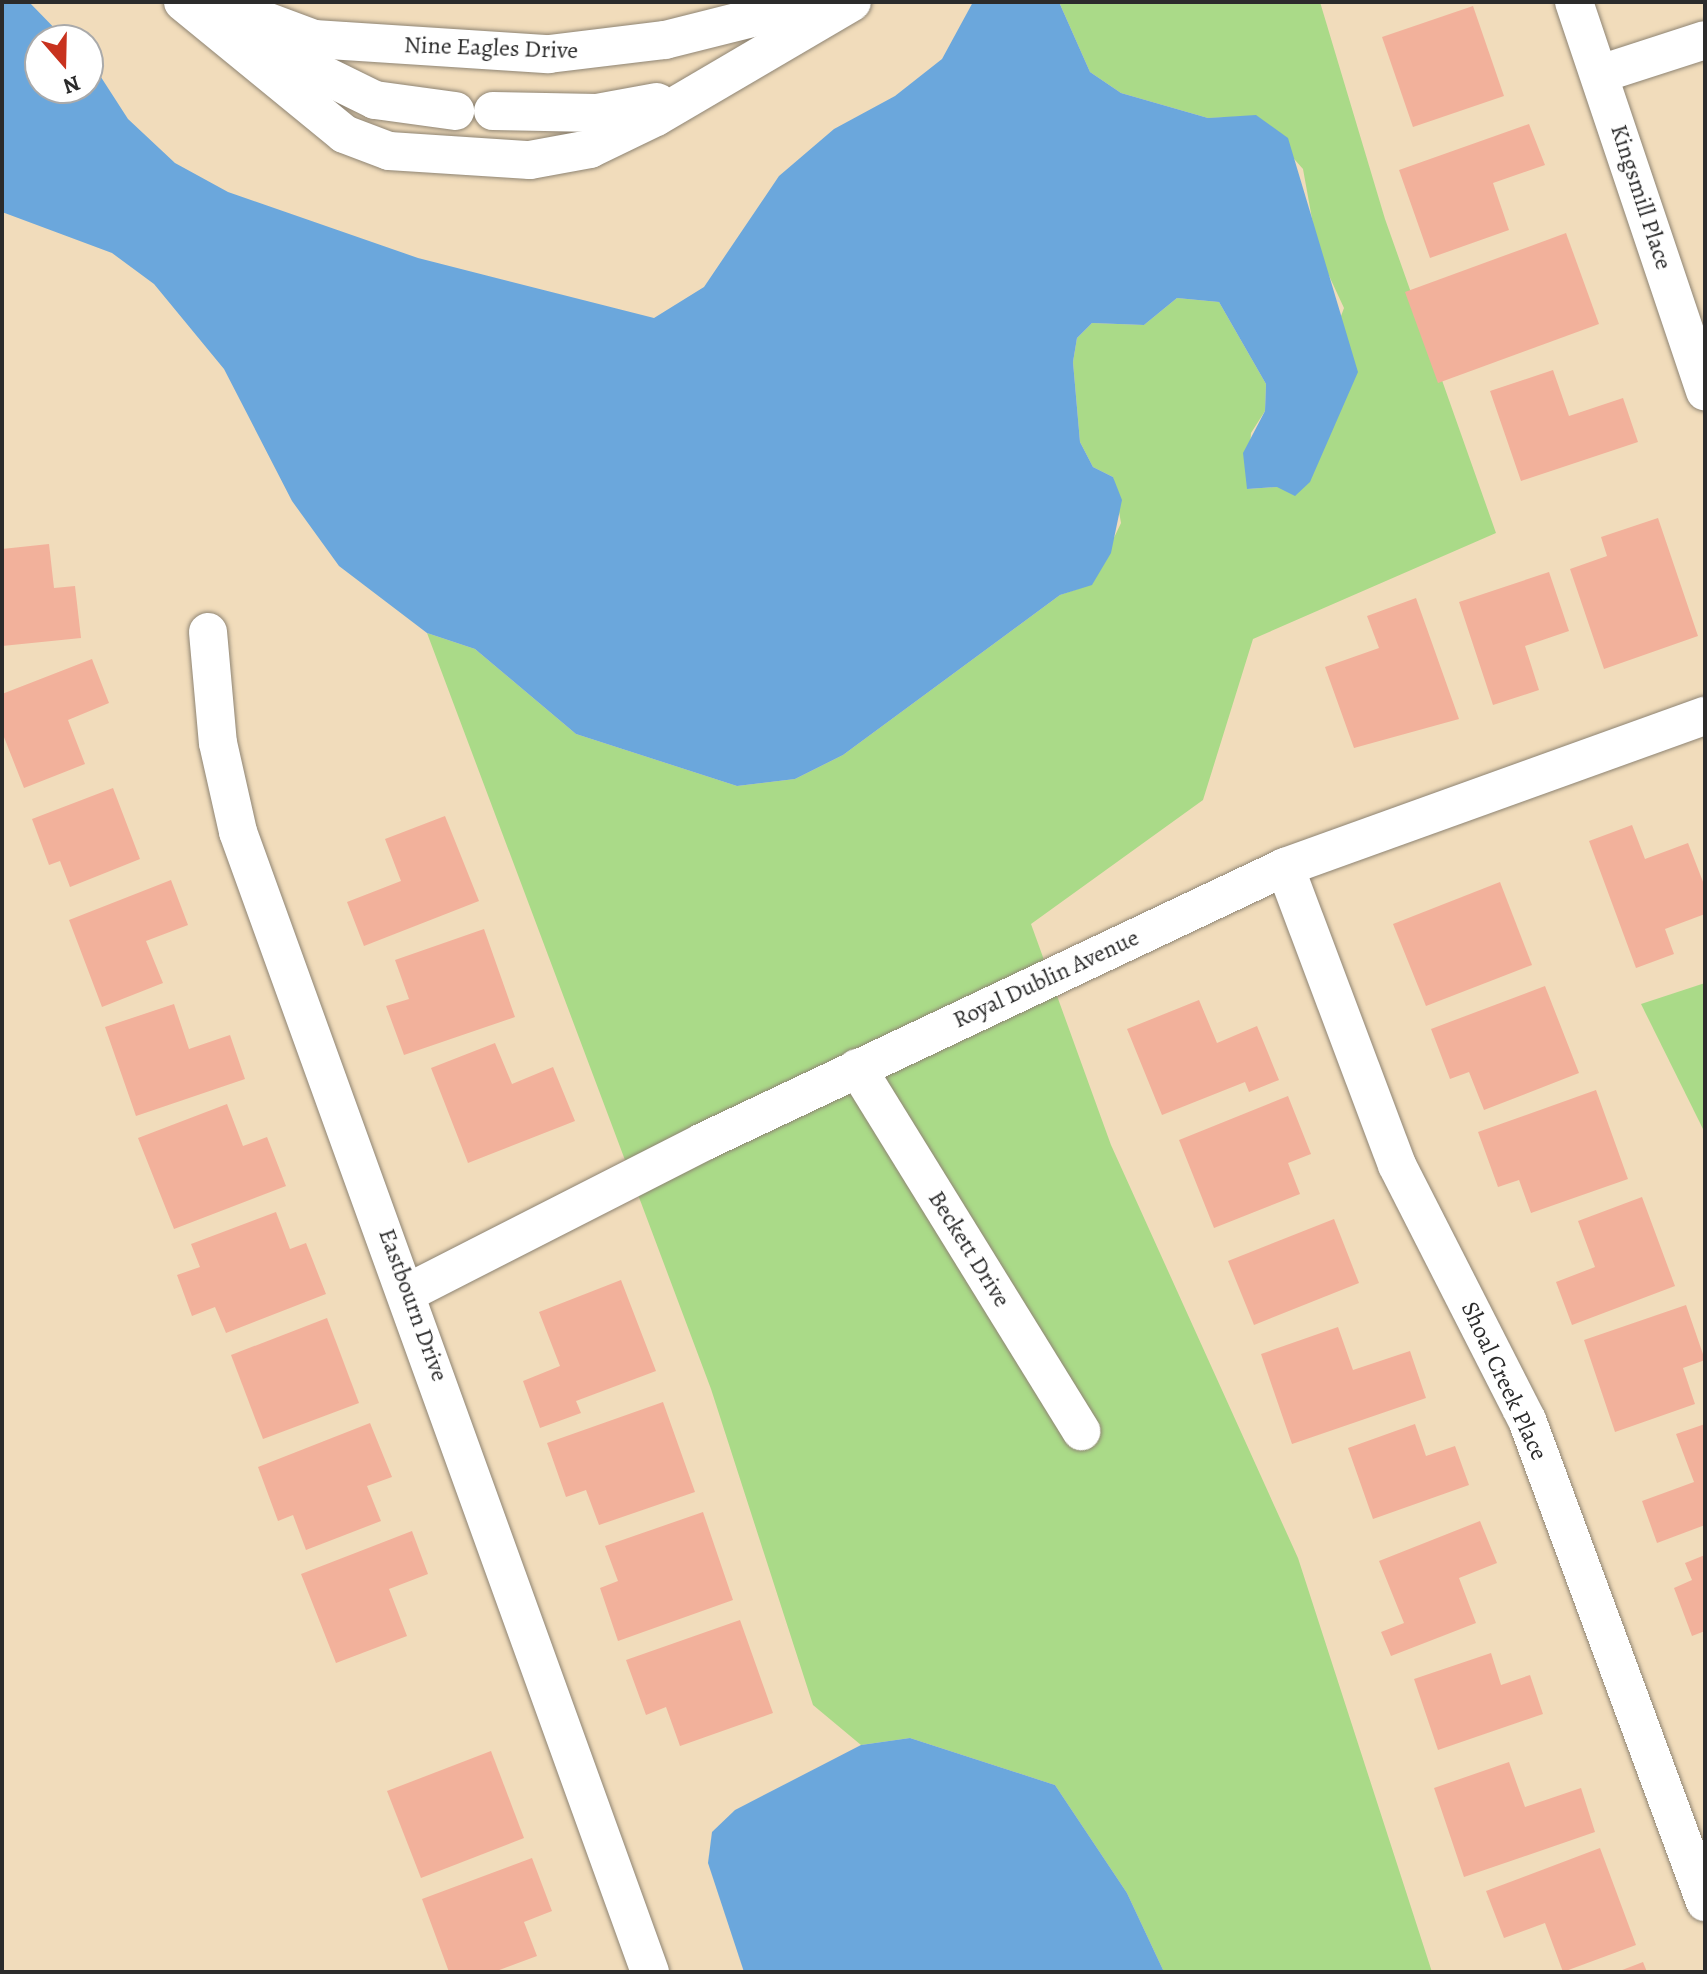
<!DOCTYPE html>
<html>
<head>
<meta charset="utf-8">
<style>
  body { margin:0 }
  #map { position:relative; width:1707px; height:1974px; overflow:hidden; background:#f1dcbb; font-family:Alegreya,serif }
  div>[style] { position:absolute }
  .green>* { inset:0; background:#aada88 }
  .water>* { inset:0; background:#6ba7dc }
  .building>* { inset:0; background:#f2b19b }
  .roads { filter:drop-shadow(0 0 2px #8e8473) drop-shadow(0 0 2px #8e8473) }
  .minor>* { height:38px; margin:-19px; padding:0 19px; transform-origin:19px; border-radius:19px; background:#fff }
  span { translate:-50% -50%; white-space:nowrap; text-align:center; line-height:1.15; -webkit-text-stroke:6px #fff; paint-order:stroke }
  .street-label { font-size:24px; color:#2b2b2b }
  .frame { position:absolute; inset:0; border:4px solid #2b2b2b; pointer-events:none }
  .north { position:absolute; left:24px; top:24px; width:80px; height:80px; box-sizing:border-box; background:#fff; border:2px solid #aaa; border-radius:50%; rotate:160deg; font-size:22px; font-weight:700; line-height:32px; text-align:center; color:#2b2b2b }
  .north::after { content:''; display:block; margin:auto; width:28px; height:36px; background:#c8321e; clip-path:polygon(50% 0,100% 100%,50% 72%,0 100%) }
</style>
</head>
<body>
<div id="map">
  <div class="green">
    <i style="clip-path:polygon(1059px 2px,1320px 2px,1385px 219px,1496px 533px,1253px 639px,1203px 800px,1031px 924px,1111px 1145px,1298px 1558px,1432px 1972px,1164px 1972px,1127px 1893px,1055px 1785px,910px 1738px,861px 1745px,813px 1705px,711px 1389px,427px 633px,475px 649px,576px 734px,737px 786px,795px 779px,843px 755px,1060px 595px,1092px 584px,1121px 523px,1113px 477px,1093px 467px,1080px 442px,1073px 362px,1077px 338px,1092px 323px,1144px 325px,1177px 298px,1219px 302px,1266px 384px,1265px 411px,1251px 433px,1247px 489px,1277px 487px,1344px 308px,1318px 252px,1303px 169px,1256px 116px,1208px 118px,1121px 93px,1090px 72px)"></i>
    <i style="clip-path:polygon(1705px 983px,1705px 1133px,1641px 1004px)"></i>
  </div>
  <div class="water">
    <i style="clip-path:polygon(2px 2px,29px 2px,66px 40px,40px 40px,40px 88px,88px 88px,88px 57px,128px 119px,175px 163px,228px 192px,418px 258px,654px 318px,704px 287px,779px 176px,834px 129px,895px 96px,942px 59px,973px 2px,1059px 2px,1090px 72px,1121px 93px,1208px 118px,1256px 115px,1288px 138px,1358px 372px,1310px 482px,1295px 496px,1277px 487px,1247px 489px,1243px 453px,1265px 411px,1266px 384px,1219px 302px,1177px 298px,1144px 325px,1092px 323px,1077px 338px,1073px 362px,1080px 442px,1093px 467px,1113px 477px,1122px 500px,1111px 553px,1092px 585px,1060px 595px,843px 755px,795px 779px,737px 786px,576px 734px,475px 649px,427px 633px,339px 566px,292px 501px,224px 369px,154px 284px,112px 253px,2px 212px)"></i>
    <i style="clip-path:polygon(910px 1738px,1055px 1785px,1127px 1893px,1164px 1972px,744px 1972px,708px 1863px,712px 1832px,735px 1810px,861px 1745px)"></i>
  </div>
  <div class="building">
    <i style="clip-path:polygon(1473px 6px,1504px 96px,1413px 127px,1382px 37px)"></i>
    <i style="clip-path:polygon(1529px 124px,1545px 165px,1493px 183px,1509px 230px,1430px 258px,1399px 170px)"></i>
    <i style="clip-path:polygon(1566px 233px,1599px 324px,1438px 383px,1405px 292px)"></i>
    <i style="clip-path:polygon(1553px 370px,1569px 416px,1623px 398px,1638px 442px,1521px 481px,1490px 391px)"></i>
    <i style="clip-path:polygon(1658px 518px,1698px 636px,1604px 669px,1570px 569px,1607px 556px,1601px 537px)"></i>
    <i style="clip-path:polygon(49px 544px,54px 588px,75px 586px,81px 638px,2px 646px,2px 549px)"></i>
    <i style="clip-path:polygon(1549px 572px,1569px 631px,1525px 646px,1539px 690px,1493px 705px,1459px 602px)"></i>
    <i style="clip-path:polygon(1416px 598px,1459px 719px,1354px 748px,1325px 667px,1379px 648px,1367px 616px)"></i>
    <i style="clip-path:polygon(92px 659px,109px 703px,68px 720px,85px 764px,24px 788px,2px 732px,2px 694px)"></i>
    <i style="clip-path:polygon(113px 788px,140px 859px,70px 887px,60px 861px,49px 865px,32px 819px)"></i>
    <i style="clip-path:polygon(445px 816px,479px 901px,364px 946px,347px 902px,401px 881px,385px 839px)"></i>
    <i style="clip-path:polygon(1632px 825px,1645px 859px,1688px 843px,1705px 887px,1705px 914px,1665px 929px,1674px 954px,1636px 968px,1589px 841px)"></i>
    <i style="clip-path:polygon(171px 880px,188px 925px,146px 941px,163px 983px,102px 1007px,69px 920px)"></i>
    <i style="clip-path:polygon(1500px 882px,1532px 965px,1426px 1006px,1393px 924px)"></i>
    <i style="clip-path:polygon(484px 929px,515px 1017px,404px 1055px,386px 1006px,409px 999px,395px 960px)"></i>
    <i style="clip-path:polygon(1545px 986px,1579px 1073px,1484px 1110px,1469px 1072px,1450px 1079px,1431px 1029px)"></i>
    <i style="clip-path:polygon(1199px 1000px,1217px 1043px,1257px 1026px,1279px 1080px,1249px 1092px,1245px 1082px,1162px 1115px,1127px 1029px)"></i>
    <i style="clip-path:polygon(174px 1004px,189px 1049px,230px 1035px,245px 1079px,136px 1116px,105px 1027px)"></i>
    <i style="clip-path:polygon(495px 1043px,512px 1084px,553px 1067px,575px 1121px,468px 1163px,431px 1068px)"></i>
    <i style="clip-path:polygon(1596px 1090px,1628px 1179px,1531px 1213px,1519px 1180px,1498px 1187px,1478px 1132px)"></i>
    <i style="clip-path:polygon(1288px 1096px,1311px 1154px,1288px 1163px,1300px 1194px,1214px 1228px,1179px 1140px)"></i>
    <i style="clip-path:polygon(227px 1104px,243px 1146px,267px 1137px,286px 1186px,174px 1229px,138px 1138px)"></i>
    <i style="clip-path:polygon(1642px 1197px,1675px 1286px,1572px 1325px,1556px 1282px,1595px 1267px,1578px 1221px)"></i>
    <i style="clip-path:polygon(276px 1212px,290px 1249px,306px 1243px,326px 1294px,226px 1333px,215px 1307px,192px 1316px,177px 1275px,200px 1267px,191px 1244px)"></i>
    <i style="clip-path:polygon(1334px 1219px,1359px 1283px,1254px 1325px,1228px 1261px)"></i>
    <i style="clip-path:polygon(621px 1280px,656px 1371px,576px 1401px,581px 1413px,540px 1428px,523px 1381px,560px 1366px,539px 1312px)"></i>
    <i style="clip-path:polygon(1686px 1305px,1705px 1360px,1683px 1368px,1695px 1404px,1615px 1432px,1584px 1340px)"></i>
    <i style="clip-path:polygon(327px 1318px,359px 1403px,263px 1439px,231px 1355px)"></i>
    <i style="clip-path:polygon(1338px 1327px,1353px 1370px,1410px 1351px,1426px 1398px,1292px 1444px,1261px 1354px)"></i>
    <i style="clip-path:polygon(663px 1402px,695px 1492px,599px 1525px,586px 1490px,566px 1497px,547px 1443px)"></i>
    <i style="clip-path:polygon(370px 1423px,392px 1477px,367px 1486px,381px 1521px,306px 1550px,293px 1515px,278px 1521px,258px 1467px)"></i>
    <i style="clip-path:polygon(1415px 1424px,1426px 1456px,1455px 1446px,1469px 1485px,1373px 1519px,1348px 1448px)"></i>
    <i style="clip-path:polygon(1705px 1424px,1705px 1525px,1657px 1543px,1642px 1501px,1694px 1482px,1676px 1434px)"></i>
    <i style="clip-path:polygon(703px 1512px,733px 1600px,618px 1641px,600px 1588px,618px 1581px,605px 1546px)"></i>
    <i style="clip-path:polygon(1480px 1521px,1497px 1563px,1459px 1578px,1476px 1623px,1391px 1656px,1381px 1632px,1404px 1623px,1379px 1561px)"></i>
    <i style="clip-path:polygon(412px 1531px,428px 1574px,389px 1589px,407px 1636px,336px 1663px,301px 1574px)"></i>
    <i style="clip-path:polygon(1705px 1555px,1705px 1631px,1692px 1636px,1674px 1588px,1692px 1580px,1685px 1563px)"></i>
    <i style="clip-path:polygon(740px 1620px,773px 1713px,680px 1746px,666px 1707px,646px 1715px,626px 1660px)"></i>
    <i style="clip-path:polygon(1491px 1653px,1501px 1685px,1530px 1675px,1543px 1714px,1438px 1750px,1414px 1679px)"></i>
    <i style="clip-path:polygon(491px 1751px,524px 1838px,421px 1878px,387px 1791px)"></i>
    <i style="clip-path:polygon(1509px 1762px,1525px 1807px,1581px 1788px,1595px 1832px,1464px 1877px,1434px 1788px)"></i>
    <i style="clip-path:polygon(1600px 1848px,1636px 1945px,1563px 1972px,1545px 1923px,1504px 1938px,1486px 1891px)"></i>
    <i style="clip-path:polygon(532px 1858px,552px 1911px,524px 1922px,537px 1956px,494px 1972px,449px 1972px,422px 1899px)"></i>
    <i style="clip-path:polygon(1643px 1962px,1647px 1972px,1617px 1972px)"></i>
  </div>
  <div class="roads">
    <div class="minor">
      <i style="left:183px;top:2px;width:208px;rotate:39.3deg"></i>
      <i style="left:344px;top:134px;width:48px;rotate:20.7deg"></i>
      <i style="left:389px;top:151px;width:141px;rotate:3.7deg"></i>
      <i style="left:530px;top:160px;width:61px;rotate:-10.4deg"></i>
      <i style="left:590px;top:149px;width:73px;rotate:-25.9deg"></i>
      <i style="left:656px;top:117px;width:227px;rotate:-30.4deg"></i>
      <i style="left:215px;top:2px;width:106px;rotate:20.5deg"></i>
      <i style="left:314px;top:39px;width:235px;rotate:3.7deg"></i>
      <i style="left:549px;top:54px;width:117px;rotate:-6.9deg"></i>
      <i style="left:665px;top:40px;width:156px;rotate:-14.1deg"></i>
      <i style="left:1574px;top:2px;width:411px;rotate:71.4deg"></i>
      <i style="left:261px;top:44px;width:127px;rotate:26.2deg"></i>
      <i style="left:375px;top:100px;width:81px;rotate:7.8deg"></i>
      <i style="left:1600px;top:74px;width:110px;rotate:-17.9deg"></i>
      <i style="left:493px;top:111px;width:104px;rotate:1.1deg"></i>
      <i style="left:597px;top:113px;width:61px;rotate:-10.4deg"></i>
      <i style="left:208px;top:632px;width:111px;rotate:84.9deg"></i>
      <i style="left:218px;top:743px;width:91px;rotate:77.3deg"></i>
      <i style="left:238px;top:832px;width:1212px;rotate:70.13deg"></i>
      <i style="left:1285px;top:867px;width:318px;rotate:69.4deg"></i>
      <i style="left:1397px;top:1165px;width:286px;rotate:63deg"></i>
      <i style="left:1527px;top:1420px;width:514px;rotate:69.73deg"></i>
      <i style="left:857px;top:1068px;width:427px;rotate:58.3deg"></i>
      <i style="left:409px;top:1292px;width:330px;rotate:-27deg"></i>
      <i style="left:703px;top:1142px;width:644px;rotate:-25.29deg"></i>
      <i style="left:1285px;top:867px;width:446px;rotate:-19.8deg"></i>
    </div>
  </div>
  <div class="street-label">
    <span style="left:491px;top:48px;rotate:2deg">Nine Eagles Drive</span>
    <span style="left:1641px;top:197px;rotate:72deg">Kingsmill Place</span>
    <span style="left:1046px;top:979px;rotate:-25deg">Royal Dublin Avenue</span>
    <span style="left:969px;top:1249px;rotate:58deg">Beckett Drive</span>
    <span style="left:413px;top:1305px;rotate:70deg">Eastbourn Drive</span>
    <span style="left:1504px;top:1381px;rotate:65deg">Shoal Creek Place</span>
  </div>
  <div class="frame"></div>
  <div class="north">N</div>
</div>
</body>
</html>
